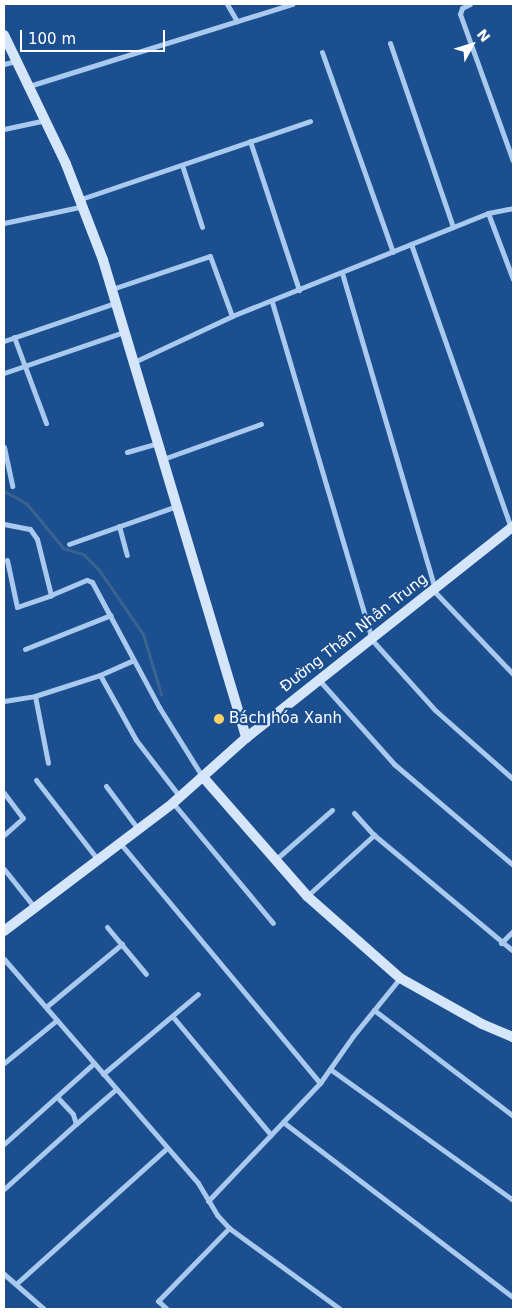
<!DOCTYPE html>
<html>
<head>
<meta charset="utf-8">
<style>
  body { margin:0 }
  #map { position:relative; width:517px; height:1313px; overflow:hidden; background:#1b4f8f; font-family:"DejaVu Sans",sans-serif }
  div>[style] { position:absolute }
  .stream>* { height:3px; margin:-1.5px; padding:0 1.5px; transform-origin:1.5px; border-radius:1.5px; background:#3c6290 }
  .street>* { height:5px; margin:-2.5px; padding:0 2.5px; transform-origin:2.5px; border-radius:2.5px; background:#a9c9ee }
  .secondary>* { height:10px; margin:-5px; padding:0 5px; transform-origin:5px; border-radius:5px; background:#d6e6fa }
  .dots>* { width:14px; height:14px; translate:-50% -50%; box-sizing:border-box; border:2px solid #1b4f8f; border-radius:50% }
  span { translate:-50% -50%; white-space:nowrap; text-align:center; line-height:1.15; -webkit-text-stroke:4.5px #1b4f8f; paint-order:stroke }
  .street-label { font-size:15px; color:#fff }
  .poi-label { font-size:15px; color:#fff }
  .left { translate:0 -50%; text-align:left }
  .frame { position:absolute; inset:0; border:5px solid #fff; pointer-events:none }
  .north { position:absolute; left:447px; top:20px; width:50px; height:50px; -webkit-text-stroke:4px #1b4f8f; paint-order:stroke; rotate:51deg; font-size:14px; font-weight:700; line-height:20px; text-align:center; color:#fff }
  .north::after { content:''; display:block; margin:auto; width:18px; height:22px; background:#fff; clip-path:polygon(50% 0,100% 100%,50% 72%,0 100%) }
  .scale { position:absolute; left:20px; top:30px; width:145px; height:22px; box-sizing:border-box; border:2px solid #fff; border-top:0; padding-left:6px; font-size:15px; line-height:18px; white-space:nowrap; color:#fff; -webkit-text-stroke:4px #1b4f8f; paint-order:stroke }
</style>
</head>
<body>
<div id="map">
  <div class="stream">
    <i style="left:4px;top:491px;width:26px;rotate:29deg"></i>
    <i style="left:27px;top:504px;width:57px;rotate:50.7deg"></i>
    <i style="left:63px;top:548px;width:21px;rotate:17deg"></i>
    <i style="left:83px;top:554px;width:23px;rotate:45deg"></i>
    <i style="left:99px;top:570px;width:78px;rotate:55.5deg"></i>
    <i style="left:143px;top:634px;width:63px;rotate:73.3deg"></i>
  </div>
  <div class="street">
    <i style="left:227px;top:4px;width:20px;rotate:60deg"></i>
    <i style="left:470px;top:4px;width:9px;rotate:153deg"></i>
    <i style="left:462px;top:8px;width:6px;rotate:108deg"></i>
    <i style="left:460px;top:14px;width:156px;rotate:70.2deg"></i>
    <i style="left:390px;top:43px;width:194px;rotate:71.1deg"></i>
    <i style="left:322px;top:52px;width:212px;rotate:70.5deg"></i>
    <i style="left:4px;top:64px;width:12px;rotate:-14deg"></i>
    <i style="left:29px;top:86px;width:276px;rotate:-17.3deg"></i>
    <i style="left:4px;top:129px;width:43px;rotate:-12.1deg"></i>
    <i style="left:250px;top:141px;width:157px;rotate:71.8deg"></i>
    <i style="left:182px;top:165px;width:65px;rotate:72.1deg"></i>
    <i style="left:81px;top:199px;width:242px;rotate:-18.8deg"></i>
    <i style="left:488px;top:213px;width:71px;rotate:69.3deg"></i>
    <i style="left:4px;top:223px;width:82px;rotate:-12deg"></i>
    <i style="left:411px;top:244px;width:301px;rotate:70.6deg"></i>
    <i style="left:342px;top:273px;width:328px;rotate:73.6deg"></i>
    <i style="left:112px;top:289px;width:103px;rotate:-18.6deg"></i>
    <i style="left:210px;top:256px;width:64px;rotate:69.9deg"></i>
    <i style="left:272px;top:302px;width:352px;rotate:73.5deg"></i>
    <i style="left:372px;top:640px;width:94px;rotate:48deg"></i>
    <i style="left:435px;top:710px;width:104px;rotate:41.5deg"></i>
    <i style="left:14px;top:337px;width:92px;rotate:69.6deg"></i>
    <i style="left:4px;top:341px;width:117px;rotate:-18.9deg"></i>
    <i style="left:134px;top:362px;width:108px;rotate:-25.1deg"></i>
    <i style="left:232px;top:316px;width:276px;rotate:-21.9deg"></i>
    <i style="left:488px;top:213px;width:25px;rotate:-11deg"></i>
    <i style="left:4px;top:373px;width:127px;rotate:-18.9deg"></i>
    <i style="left:4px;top:447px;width:40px;rotate:78deg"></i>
    <i style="left:127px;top:452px;width:32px;rotate:-16deg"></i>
    <i style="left:163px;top:459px;width:104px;rotate:-19.7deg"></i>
    <i style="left:4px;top:524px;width:26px;rotate:11deg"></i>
    <i style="left:30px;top:529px;width:12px;rotate:55deg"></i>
    <i style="left:37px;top:539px;width:58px;rotate:76deg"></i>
    <i style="left:51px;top:595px;width:39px;rotate:-23deg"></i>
    <i style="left:87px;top:580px;width:5px;rotate:22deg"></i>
    <i style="left:92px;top:582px;width:142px;rotate:61.8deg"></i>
    <i style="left:159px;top:707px;width:81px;rotate:58.1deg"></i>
    <i style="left:119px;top:526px;width:30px;rotate:75deg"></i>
    <i style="left:69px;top:544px;width:114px;rotate:-19.4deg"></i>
    <i style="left:7px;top:560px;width:48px;rotate:78deg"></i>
    <i style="left:17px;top:607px;width:36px;rotate:-19deg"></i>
    <i style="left:433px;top:590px;width:116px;rotate:46.4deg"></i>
    <i style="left:25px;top:649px;width:92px;rotate:-21.6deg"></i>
    <i style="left:100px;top:675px;width:74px;rotate:61deg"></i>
    <i style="left:136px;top:740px;width:72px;rotate:52.3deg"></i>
    <i style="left:319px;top:680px;width:113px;rotate:48.2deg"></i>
    <i style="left:394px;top:764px;width:156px;rotate:40.3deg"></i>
    <i style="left:35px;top:696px;width:68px;rotate:79deg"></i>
    <i style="left:4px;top:701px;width:31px;rotate:-9deg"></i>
    <i style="left:35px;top:696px;width:68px;rotate:-17.9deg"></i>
    <i style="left:100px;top:675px;width:36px;rotate:-24deg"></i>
    <i style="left:36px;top:780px;width:101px;rotate:52.2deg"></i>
    <i style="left:106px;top:786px;width:54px;rotate:53.3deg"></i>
    <i style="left:4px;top:793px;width:31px;rotate:53deg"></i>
    <i style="left:23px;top:818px;width:25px;rotate:138deg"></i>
    <i style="left:173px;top:803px;width:156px;rotate:50.2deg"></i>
    <i style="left:354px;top:813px;width:30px;rotate:48deg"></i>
    <i style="left:374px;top:835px;width:181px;rotate:39.8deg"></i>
    <i style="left:120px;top:843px;width:312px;rotate:50.2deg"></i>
    <i style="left:275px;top:860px;width:76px;rotate:-41.3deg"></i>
    <i style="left:4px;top:869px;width:50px;rotate:51.5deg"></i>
    <i style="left:307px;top:896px;width:91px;rotate:-42.3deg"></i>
    <i style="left:107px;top:927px;width:61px;rotate:50.3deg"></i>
    <i style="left:501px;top:943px;width:17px;rotate:-45deg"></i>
    <i style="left:4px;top:959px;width:296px;rotate:49.1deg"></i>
    <i style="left:198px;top:1183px;width:37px;rotate:59deg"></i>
    <i style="left:217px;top:1215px;width:18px;rotate:47deg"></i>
    <i style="left:229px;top:1228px;width:137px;rotate:36.1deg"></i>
    <i style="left:46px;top:1007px;width:99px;rotate:-39.7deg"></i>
    <i style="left:374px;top:1010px;width:175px;rotate:37.3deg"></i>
    <i style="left:173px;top:1017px;width:153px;rotate:50.3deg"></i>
    <i style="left:4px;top:1063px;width:68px;rotate:-39.1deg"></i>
    <i style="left:330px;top:1069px;width:225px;rotate:35.6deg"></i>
    <i style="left:103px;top:1074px;width:124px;rotate:-40.1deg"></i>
    <i style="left:283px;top:1122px;width:289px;rotate:37.3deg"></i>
    <i style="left:76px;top:1124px;width:53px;rotate:-41.2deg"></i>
    <i style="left:4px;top:1144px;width:121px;rotate:-42deg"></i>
    <i style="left:4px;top:1189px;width:97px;rotate:-42.1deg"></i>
    <i style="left:76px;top:1124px;width:10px;rotate:-107deg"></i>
    <i style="left:73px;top:1114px;width:23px;rotate:-133deg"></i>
    <i style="left:208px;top:1201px;width:163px;rotate:-46.5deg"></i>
    <i style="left:320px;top:1083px;width:57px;rotate:-54.9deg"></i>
    <i style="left:353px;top:1036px;width:75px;rotate:-51deg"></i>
    <i style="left:4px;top:1274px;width:53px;rotate:41.2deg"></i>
    <i style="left:16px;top:1284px;width:203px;rotate:-42deg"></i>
    <i style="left:167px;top:1309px;width:12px;rotate:-138deg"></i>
    <i style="left:158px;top:1301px;width:102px;rotate:-45.8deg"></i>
  </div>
  <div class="secondary">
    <i style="left:4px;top:35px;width:143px;rotate:64.3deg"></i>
    <i style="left:66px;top:164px;width:103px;rotate:68.9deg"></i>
    <i style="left:103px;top:260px;width:499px;rotate:73.3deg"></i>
    <i style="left:203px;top:777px;width:158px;rotate:48.8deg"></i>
    <i style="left:307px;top:896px;width:124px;rotate:41.4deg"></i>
    <i style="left:400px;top:978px;width:94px;rotate:29.3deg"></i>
    <i style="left:482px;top:1024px;width:34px;rotate:23deg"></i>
    <i style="left:4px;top:931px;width:212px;rotate:-37.1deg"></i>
    <i style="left:173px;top:803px;width:98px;rotate:-41.7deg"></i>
    <i style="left:246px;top:738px;width:341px;rotate:-38.4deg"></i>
  </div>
  <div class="dots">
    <i style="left:219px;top:719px;background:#ffd166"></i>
  </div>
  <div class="street-label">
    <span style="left:354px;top:633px;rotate:-38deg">Đường Thân Nhân Trung</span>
  </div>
  <div class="poi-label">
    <span class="left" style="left:229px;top:719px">Bách hóa Xanh</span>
  </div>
  <div class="frame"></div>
  <div class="north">N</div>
  <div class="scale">100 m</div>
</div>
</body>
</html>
